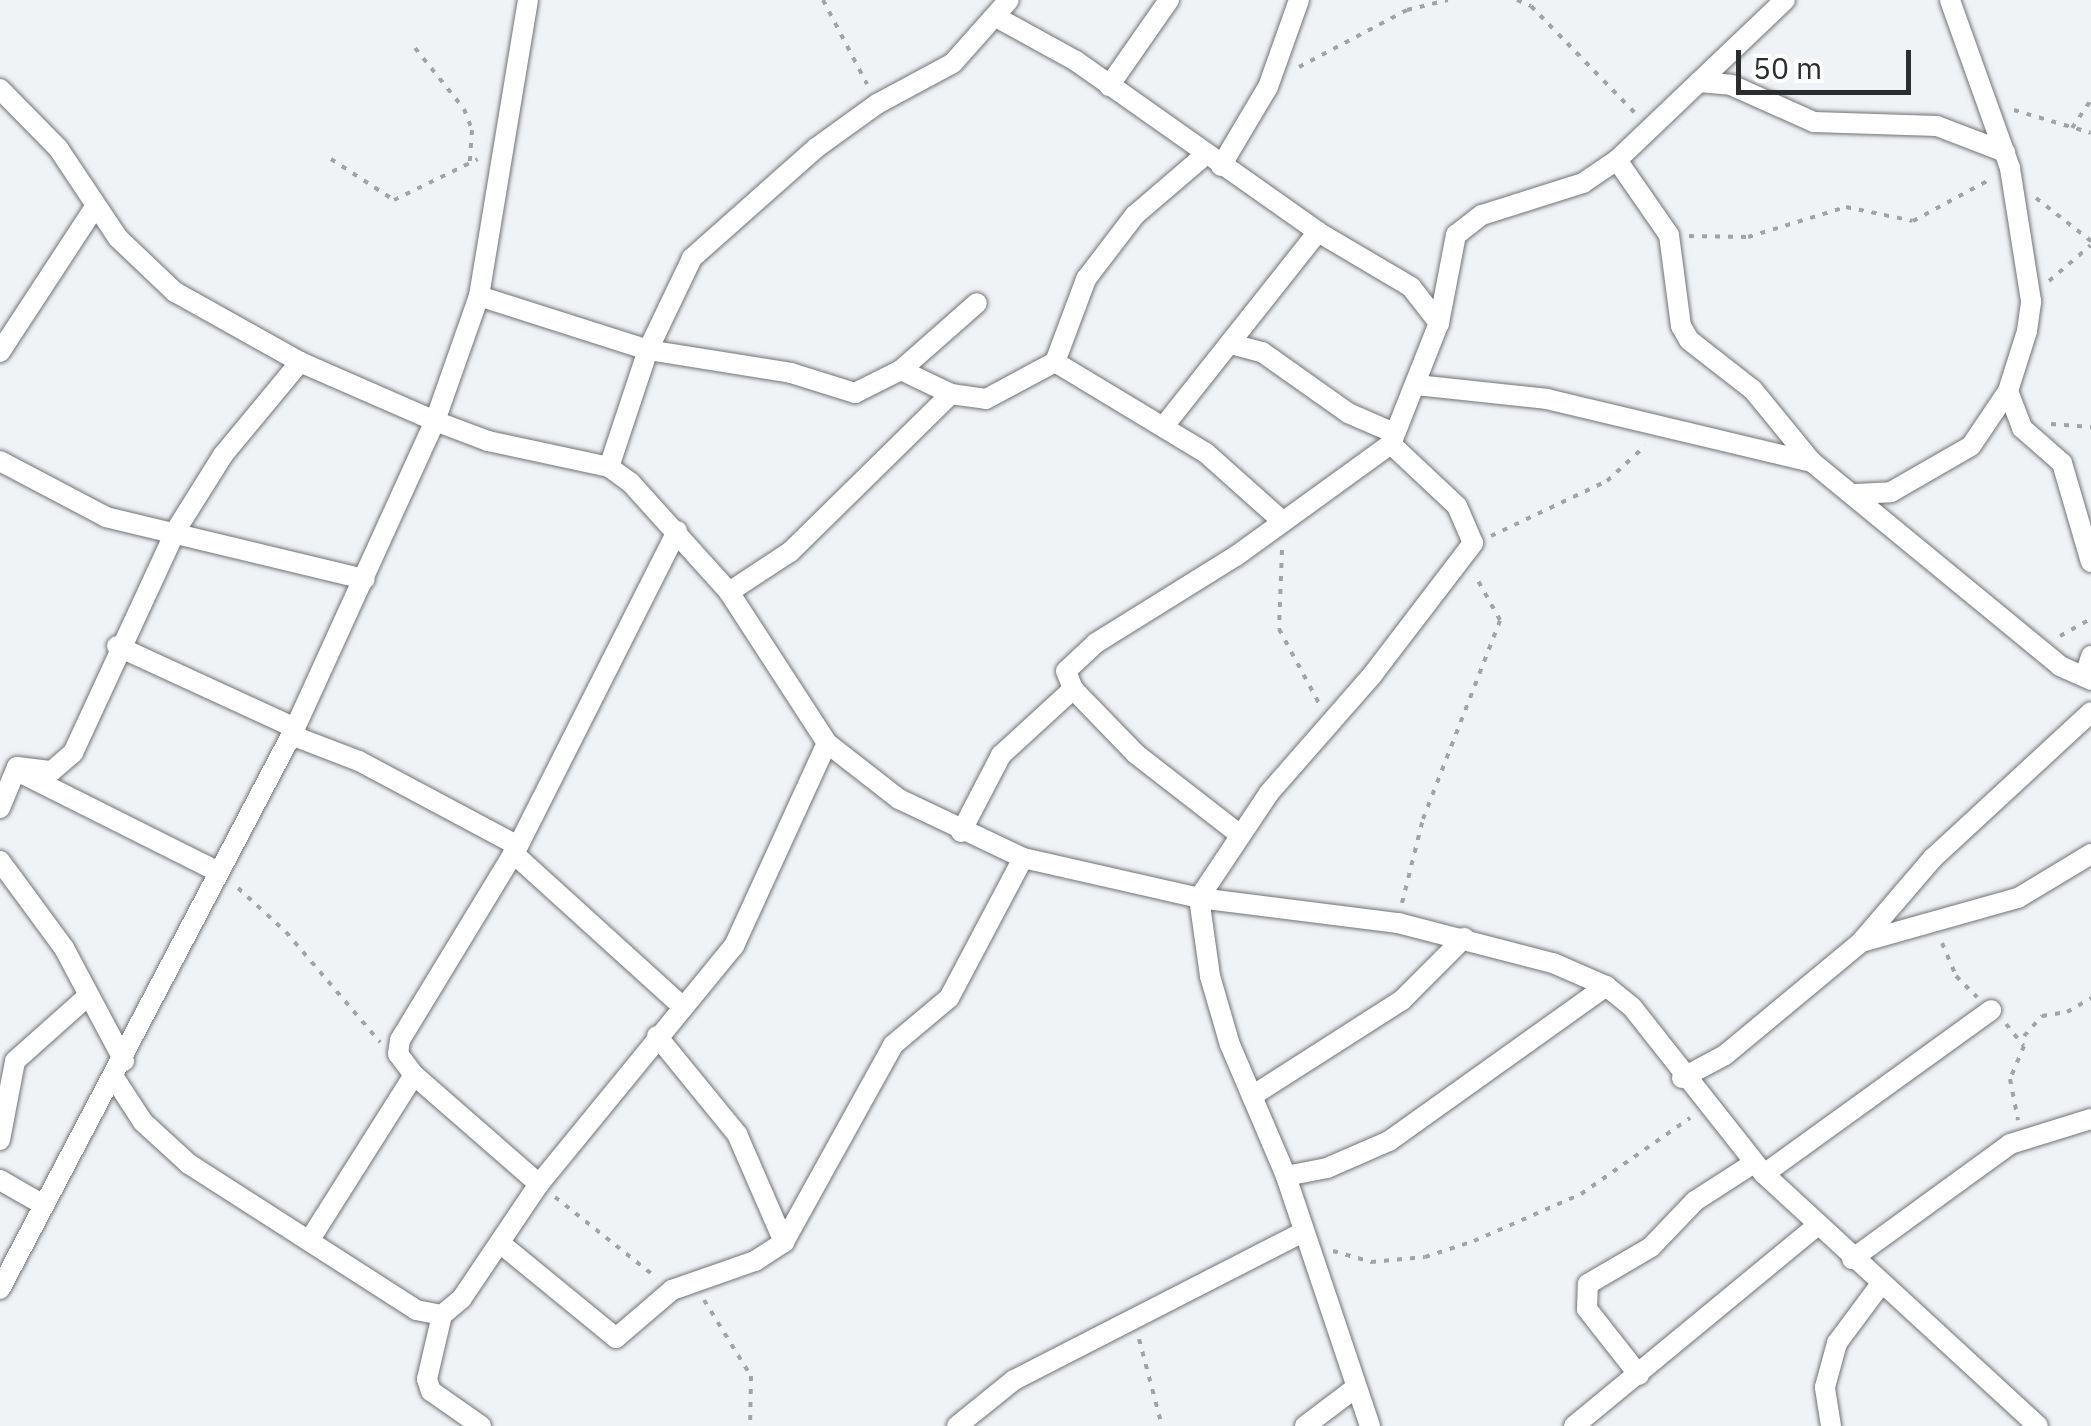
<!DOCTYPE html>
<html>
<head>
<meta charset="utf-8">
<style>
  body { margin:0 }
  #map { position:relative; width:2091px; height:1426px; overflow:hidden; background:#f0f3f6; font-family:"IBM Plex Sans",sans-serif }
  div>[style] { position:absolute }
  .path>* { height:4px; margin-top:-2px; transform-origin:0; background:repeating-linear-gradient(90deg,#a1a3a6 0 5px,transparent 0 13px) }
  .roads { filter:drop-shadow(0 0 2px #707375) drop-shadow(0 0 2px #707375) }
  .minor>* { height:20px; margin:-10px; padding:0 10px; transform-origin:10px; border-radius:10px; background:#fff }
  span { translate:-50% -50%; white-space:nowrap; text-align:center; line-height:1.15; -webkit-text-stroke:8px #fff; paint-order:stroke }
  .scale { position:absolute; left:1736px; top:50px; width:175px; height:45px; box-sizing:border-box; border:5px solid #2a2c2d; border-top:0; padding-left:12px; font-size:30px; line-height:35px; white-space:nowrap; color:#2a2c2d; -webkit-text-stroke:8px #fff; paint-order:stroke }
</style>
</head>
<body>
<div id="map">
  <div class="path">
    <i style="left:823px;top:0;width:95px;rotate:62.4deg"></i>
    <i style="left:1517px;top:0;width:15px;rotate:23deg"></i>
    <i style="left:1531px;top:6px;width:151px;rotate:45.8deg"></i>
    <i style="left:415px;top:48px;width:78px;rotate:51.2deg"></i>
    <i style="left:464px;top:109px;width:22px;rotate:69deg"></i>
    <i style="left:472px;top:130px;width:32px;rotate:94deg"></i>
    <i style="left:1299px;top:67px;width:122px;rotate:-27.8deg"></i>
    <i style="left:1407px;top:10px;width:42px;rotate:-13.7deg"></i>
    <i style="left:2014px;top:110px;width:80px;rotate:16.6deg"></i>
    <i style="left:2072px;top:128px;width:34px;rotate:-56deg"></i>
    <i style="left:331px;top:159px;width:75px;rotate:33.1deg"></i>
    <i style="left:394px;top:200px;width:93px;rotate:-26deg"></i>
    <i style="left:2036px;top:198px;width:70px;rotate:38deg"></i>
    <i style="left:1689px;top:236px;width:59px;rotate:1deg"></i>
    <i style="left:1748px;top:237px;width:102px;rotate:-17deg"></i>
    <i style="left:1846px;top:207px;width:68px;rotate:11.8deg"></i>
    <i style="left:1913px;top:221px;width:89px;rotate:-28.3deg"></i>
    <i style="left:2049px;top:281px;width:55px;rotate:-40.6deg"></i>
    <i style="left:2051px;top:424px;width:40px;rotate:4.3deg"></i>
    <i style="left:1491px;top:536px;width:128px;rotate:-25.4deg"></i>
    <i style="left:1607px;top:481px;width:52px;rotate:-42.6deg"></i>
    <i style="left:1282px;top:550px;width:79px;rotate:92.2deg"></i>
    <i style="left:1279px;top:629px;width:86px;rotate:61.7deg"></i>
    <i style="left:2060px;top:636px;width:35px;rotate:-29deg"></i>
    <i style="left:238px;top:888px;width:65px;rotate:42.5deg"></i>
    <i style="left:286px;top:932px;width:145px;rotate:49.5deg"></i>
    <i style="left:1402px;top:903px;width:87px;rotate:-76deg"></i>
    <i style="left:1423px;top:819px;width:213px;rotate:-68.8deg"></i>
    <i style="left:1500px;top:620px;width:49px;rotate:-119.2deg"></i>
    <i style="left:1942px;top:943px;width:36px;rotate:67deg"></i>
    <i style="left:1956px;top:976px;width:30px;rotate:45deg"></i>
    <i style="left:2006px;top:1024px;width:28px;rotate:51deg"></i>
    <i style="left:2024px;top:1046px;width:36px;rotate:113deg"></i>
    <i style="left:2010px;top:1079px;width:42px;rotate:79deg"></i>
    <i style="left:2024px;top:1036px;width:27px;rotate:-48deg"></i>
    <i style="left:2042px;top:1016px;width:25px;rotate:-9deg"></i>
    <i style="left:2067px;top:1012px;width:28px;rotate:-30deg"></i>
    <i style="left:555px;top:1197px;width:130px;rotate:38.5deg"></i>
    <i style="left:1333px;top:1251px;width:40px;rotate:16deg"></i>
    <i style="left:1371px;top:1262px;width:54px;rotate:-5.3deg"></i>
    <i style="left:1425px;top:1257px;width:52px;rotate:-18.1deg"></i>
    <i style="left:1474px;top:1241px;width:117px;rotate:-23.7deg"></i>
    <i style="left:1581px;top:1194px;width:133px;rotate:-34.9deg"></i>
    <i style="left:704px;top:1300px;width:89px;rotate:58.3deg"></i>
    <i style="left:751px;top:1376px;width:50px;rotate:91.1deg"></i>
    <i style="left:1139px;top:1339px;width:90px;rotate:75.2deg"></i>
  </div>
  <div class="roads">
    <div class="minor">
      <i style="left:998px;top:18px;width:89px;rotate:28.9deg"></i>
      <i style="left:1076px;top:61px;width:296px;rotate:35.2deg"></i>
      <i style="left:1318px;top:232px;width:108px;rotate:30.6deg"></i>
      <i style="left:1411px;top:287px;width:46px;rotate:52.1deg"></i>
      <i style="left:1699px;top:82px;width:32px;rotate:5deg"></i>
      <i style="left:1731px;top:85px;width:91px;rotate:24deg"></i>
      <i style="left:1814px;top:122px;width:123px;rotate:1.9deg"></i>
      <i style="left:1937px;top:126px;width:73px;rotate:20.9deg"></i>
      <i style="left:1109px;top:86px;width:105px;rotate:-55.1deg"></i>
      <i style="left:0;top:89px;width:83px;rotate:45.5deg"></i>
      <i style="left:58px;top:148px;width:108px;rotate:56.3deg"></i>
      <i style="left:118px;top:238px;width:79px;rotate:43.5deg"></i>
      <i style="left:175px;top:292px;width:143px;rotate:29.2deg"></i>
      <i style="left:300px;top:362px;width:147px;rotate:23.6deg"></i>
      <i style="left:435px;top:421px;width:57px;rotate:20.7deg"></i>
      <i style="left:488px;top:441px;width:124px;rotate:12.1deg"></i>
      <i style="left:609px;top:467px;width:27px;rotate:36deg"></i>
      <i style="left:631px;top:483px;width:147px;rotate:48deg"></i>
      <i style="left:729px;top:592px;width:180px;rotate:57deg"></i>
      <i style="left:827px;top:743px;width:91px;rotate:37.9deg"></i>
      <i style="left:899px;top:799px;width:137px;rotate:25.4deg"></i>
      <i style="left:1023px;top:858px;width:180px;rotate:12.8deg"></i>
      <i style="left:1199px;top:898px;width:201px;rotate:7.2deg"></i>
      <i style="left:1398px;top:923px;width:160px;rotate:14.5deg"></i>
      <i style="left:1553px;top:963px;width:58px;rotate:23.5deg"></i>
      <i style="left:1606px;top:986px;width:33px;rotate:39deg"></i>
      <i style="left:1632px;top:1007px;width:213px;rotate:51.7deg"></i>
      <i style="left:1764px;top:1174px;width:372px;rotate:42.6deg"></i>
      <i style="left:1617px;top:160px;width:91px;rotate:55.3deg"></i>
      <i style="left:1669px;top:235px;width:92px;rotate:82.5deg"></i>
      <i style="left:1681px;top:326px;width:16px;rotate:60deg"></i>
      <i style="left:1689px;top:340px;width:81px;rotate:38deg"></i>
      <i style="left:1753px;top:390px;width:93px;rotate:50.7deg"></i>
      <i style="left:1221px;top:166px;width:92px;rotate:-59.3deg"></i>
      <i style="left:1268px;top:87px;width:92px;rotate:-70.4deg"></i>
      <i style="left:479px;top:296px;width:177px;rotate:17.7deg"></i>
      <i style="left:648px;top:350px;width:145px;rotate:9.1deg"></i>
      <i style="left:791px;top:373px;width:67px;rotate:17.4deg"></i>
      <i style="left:855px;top:393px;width:51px;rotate:-26.6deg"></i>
      <i style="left:901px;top:370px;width:101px;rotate:-41.4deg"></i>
      <i style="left:1235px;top:345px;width:28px;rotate:15deg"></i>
      <i style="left:1262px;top:352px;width:105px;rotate:35.3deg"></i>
      <i style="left:1348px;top:413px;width:50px;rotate:23.5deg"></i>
      <i style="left:0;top:352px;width:173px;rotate:-56.8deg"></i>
      <i style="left:1055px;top:362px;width:89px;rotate:-69.5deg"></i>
      <i style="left:1086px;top:279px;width:81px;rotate:-52.6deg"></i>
      <i style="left:1135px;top:215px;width:92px;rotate:-40.6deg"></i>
      <i style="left:901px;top:370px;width:55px;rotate:25.6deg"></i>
      <i style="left:951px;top:394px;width:35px;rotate:8deg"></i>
      <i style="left:986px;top:399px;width:78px;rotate:-28.2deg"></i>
      <i style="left:1055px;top:362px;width:176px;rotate:31.1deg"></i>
      <i style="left:1206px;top:453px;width:101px;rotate:41.8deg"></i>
      <i style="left:1417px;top:385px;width:131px;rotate:6.1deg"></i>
      <i style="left:1547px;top:399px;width:272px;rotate:13.4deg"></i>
      <i style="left:1812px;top:462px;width:321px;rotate:39.4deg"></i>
      <i style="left:2060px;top:666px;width:34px;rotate:24deg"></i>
      <i style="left:2008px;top:391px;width:40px;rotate:69deg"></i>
      <i style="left:2022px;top:428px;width:53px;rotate:41.2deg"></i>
      <i style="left:2062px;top:463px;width:103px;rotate:73.7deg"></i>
      <i style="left:1164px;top:426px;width:248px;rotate:-51.6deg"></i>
      <i style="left:0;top:461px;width:120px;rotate:27.8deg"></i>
      <i style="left:106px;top:517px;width:266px;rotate:13.5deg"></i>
      <i style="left:609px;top:467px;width:123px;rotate:-71.6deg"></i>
      <i style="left:648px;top:350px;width:102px;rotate:-64.4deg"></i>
      <i style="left:692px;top:258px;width:166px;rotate:-41.6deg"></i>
      <i style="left:816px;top:148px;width:75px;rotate:-35.8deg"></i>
      <i style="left:877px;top:104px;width:86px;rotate:-28.3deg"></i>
      <i style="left:953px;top:63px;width:84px;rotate:-48.4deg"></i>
      <i style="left:1856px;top:494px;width:35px;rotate:-3deg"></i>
      <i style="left:1891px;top:492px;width:92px;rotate:-29.9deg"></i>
      <i style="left:1971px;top:446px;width:66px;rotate:-56.1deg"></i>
      <i style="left:2008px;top:391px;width:63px;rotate:-72.4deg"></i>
      <i style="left:2027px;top:331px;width:30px;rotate:-82deg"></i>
      <i style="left:2031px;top:301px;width:135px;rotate:-99deg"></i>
      <i style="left:2010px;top:168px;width:178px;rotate:-109.7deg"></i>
      <i style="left:729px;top:592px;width:73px;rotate:-33.3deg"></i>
      <i style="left:790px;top:552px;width:226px;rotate:-44.5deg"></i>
      <i style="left:117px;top:646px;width:196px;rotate:24.7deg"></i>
      <i style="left:2085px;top:676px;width:21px;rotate:-73deg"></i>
      <i style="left:291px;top:735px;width:73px;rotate:20.9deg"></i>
      <i style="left:359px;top:761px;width:180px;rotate:28.1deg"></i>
      <i style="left:21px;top:773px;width:221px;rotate:26.6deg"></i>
      <i style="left:0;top:808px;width:44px;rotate:-67.5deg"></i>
      <i style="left:17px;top:767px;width:35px;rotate:7deg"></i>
      <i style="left:52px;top:771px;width:28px;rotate:-41deg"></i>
      <i style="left:73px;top:753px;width:246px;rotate:-65.2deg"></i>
      <i style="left:176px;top:530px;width:89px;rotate:-57.9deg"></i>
      <i style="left:223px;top:455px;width:121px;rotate:-50.4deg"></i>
      <i style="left:961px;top:832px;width:87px;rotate:-62.5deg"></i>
      <i style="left:1001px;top:755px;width:98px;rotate:-42.5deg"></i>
      <i style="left:1239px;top:834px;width:130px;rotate:-142.2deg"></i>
      <i style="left:1136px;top:754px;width:91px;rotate:-134.1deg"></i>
      <i style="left:1073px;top:689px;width:19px;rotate:-111deg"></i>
      <i style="left:1066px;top:671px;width:41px;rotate:-43deg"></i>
      <i style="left:1096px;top:643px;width:165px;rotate:-31.9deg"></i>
      <i style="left:1236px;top:556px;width:191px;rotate:-35.9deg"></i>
      <i style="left:513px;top:853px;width:228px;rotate:42.2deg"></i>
      <i style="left:0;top:861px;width:108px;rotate:53.7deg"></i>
      <i style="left:64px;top:948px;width:128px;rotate:62deg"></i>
      <i style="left:1861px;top:942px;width:111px;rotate:-49.4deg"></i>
      <i style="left:1933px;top:858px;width:215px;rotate:-42.7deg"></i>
      <i style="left:657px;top:1036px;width:127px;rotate:50.8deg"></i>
      <i style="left:737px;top:1134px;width:118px;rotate:66.5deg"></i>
      <i style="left:1682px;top:1078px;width:49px;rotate:-28.1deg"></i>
      <i style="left:1725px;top:1055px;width:177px;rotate:-39.7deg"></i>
      <i style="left:1861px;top:942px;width:163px;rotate:-15.7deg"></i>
      <i style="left:2018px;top:898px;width:85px;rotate:-31.1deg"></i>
      <i style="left:115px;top:1079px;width:51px;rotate:56.9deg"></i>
      <i style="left:143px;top:1122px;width:62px;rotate:42.4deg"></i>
      <i style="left:189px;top:1164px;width:270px;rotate:32.7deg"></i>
      <i style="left:416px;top:1310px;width:26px;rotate:11deg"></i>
      <i style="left:442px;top:1315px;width:26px;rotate:-40deg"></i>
      <i style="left:462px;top:1298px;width:138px;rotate:-56deg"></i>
      <i style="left:539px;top:1184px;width:308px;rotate:-50.7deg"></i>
      <i style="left:734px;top:946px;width:223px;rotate:-65.4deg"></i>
      <i style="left:1252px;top:1096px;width:178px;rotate:-32.6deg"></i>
      <i style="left:1402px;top:1000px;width:88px;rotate:-45deg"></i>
      <i style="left:0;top:1140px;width:80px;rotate:-79.2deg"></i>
      <i style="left:15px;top:1061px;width:99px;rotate:-41.7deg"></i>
      <i style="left:1764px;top:1174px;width:280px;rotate:-35.8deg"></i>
      <i style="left:1286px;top:1176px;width:42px;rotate:-11deg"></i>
      <i style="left:1327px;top:1168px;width:68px;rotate:-23.5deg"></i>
      <i style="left:1389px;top:1141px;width:267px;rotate:-35.5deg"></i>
      <i style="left:0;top:1180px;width:46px;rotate:29.9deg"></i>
      <i style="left:539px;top:1184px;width:166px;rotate:-138.9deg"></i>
      <i style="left:414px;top:1075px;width:26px;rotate:-127deg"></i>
      <i style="left:398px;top:1054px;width:14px;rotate:-82deg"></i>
      <i style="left:400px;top:1040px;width:227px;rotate:-58.7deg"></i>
      <i style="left:518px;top:846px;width:353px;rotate:-63.2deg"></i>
      <i style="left:309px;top:1241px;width:196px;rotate:-57.7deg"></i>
      <i style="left:500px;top:1243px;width:150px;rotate:39.3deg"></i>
      <i style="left:616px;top:1338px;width:74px;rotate:-40.6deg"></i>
      <i style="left:672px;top:1290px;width:88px;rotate:-19.3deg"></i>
      <i style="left:755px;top:1261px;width:35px;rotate:-33deg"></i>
      <i style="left:784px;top:1242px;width:225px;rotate:-61deg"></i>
      <i style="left:893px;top:1045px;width:73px;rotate:-40deg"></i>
      <i style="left:949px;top:998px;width:158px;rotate:-62.1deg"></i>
      <i style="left:1852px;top:1259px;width:195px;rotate:-36deg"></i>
      <i style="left:2010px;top:1144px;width:85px;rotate:-17.2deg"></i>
      <i style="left:0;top:1289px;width:634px;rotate:-62.26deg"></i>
      <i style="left:295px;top:728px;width:337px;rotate:-65.5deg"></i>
      <i style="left:435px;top:421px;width:133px;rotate:-70.6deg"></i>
      <i style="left:479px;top:296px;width:300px;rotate:-80.6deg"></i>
      <i style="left:442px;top:1315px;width:66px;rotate:103.2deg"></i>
      <i style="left:427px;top:1379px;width:13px;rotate:72deg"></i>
      <i style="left:431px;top:1391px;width:61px;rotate:35deg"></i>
      <i style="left:1639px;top:1375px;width:84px;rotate:-128.2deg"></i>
      <i style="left:1587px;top:1309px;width:25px;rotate:-88deg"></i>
      <i style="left:1588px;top:1284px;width:73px;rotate:-30.4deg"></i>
      <i style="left:1651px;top:1247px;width:64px;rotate:-46.3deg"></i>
      <i style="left:1695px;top:1201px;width:70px;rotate:-32.8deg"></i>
      <i style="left:957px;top:1426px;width:73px;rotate:-38.9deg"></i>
      <i style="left:1014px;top:1380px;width:325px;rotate:-27.1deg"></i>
      <i style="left:1305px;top:1426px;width:61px;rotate:-37.1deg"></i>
      <i style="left:1370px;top:1426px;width:264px;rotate:-108.6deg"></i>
      <i style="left:1286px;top:1176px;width:142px;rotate:-113.1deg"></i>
      <i style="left:1230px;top:1045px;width:72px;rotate:-106.2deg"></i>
      <i style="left:1210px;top:976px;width:79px;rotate:-98deg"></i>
      <i style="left:1199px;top:898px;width:126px;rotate:-56.3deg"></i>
      <i style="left:1269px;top:793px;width:158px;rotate:-48.8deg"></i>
      <i style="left:1373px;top:674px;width:165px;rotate:-52.6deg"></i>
      <i style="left:1473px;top:543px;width:40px;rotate:-113.4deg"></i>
      <i style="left:1457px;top:506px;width:91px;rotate:-136.8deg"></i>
      <i style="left:1391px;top:444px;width:130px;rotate:-68.4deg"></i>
      <i style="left:1439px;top:323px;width:90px;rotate:-79.1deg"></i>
      <i style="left:1456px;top:235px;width:33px;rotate:-38deg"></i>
      <i style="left:1482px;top:215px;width:106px;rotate:-17.6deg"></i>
      <i style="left:1583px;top:183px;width:41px;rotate:-34.1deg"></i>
      <i style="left:1617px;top:160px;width:232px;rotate:-43.6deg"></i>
      <i style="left:1574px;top:1426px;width:315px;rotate:-39.5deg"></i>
      <i style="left:1831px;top:1426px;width:39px;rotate:-99deg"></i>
      <i style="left:1825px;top:1387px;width:46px;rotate:-74.7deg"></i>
      <i style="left:1837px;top:1343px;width:72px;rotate:-53.4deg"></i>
    </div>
  </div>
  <div class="scale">50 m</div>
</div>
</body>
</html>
